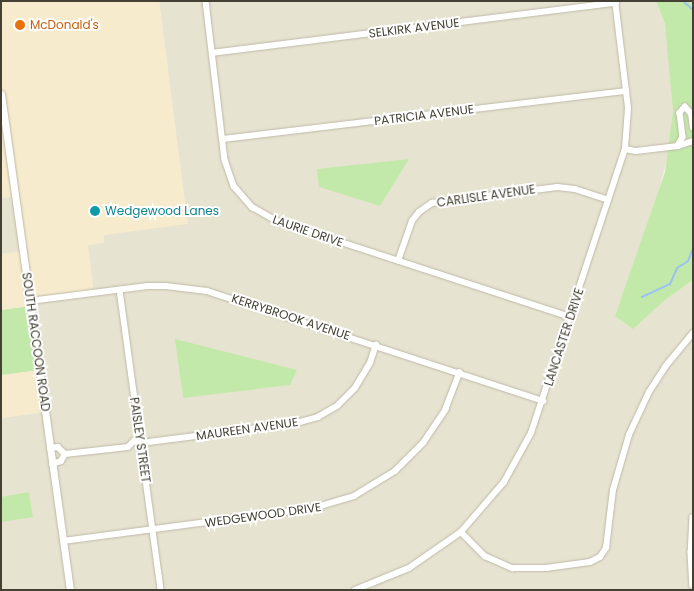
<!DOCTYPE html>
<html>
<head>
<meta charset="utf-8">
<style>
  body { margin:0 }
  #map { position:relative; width:694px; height:591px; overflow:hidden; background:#f2f0e3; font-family:Poppins,sans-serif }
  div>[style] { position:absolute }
  .residential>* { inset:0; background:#e7e3d1 }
  .commercial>* { inset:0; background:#f6ebcd }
  .green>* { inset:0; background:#c3e9aa }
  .stream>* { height:2px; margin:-1px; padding:0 1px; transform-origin:1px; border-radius:1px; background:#9cc2f3 }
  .roads { filter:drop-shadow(0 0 1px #beb9a6) drop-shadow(0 0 1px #beb9a6) }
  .minor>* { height:5.5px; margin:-2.75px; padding:0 2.75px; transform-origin:2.75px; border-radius:2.75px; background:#fff }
  .tertiary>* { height:7px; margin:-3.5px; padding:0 3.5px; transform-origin:3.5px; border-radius:3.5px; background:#fff }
  .dots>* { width:14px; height:14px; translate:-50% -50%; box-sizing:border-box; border:2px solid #fff; border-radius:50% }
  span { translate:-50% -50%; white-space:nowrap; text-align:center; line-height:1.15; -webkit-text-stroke:4px #fff; paint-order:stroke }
  .food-label { font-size:12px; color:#c56008 }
  .left { translate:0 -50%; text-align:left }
  .street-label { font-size:12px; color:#444033 }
  .culture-label { font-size:12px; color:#0d838f }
  .frame { position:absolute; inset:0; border:2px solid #444033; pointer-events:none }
</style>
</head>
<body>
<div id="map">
  <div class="residential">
    <i style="clip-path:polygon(159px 1px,656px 1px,665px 24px,672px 84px,673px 111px,669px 152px,653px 211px,615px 316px,665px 300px,693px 280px,693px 590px,1px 590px,1px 418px,45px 412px,30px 301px,88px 245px,103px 235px,168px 69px)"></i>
    <i style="clip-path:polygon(15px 196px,23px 251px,1px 254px,1px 198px)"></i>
  </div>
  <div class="commercial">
    <i style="clip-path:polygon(1px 1px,159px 1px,188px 224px,104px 235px,104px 243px,88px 245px,94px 293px,30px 301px,31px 306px,1px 310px,1px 254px,23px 251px,15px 196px,1px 198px)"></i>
    <i style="clip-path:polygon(39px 370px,45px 412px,1px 418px,1px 375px)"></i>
  </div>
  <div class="green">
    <i style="clip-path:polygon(656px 1px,693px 1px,693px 280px,665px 300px,633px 329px,615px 316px,665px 172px,673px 111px,665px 24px)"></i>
    <i style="clip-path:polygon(409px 159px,380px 206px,319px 187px,317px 169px)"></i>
    <i style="clip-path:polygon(31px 306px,39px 370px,1px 375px,1px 310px)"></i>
    <i style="clip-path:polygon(175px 339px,297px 370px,290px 385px,183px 398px)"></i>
    <i style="clip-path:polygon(29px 492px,33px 517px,1px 522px,1px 497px)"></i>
  </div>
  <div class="stream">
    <i style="left:683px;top:1px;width:13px;rotate:42deg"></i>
    <i style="left:642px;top:297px;width:31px;rotate:-25deg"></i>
    <i style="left:670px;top:284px;width:17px;rotate:-66deg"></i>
    <i style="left:677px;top:268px;width:13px;rotate:-32deg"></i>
    <i style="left:688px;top:261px;width:14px;rotate:-69deg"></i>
  </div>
  <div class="roads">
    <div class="minor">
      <i style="left:206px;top:1px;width:160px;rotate:83.2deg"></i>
      <i style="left:225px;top:160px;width:28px;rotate:71deg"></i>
      <i style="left:234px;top:186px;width:28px;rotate:49deg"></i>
      <i style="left:252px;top:207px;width:29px;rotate:29deg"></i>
      <i style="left:277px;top:221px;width:308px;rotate:18.1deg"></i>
      <i style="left:212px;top:53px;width:407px;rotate:-7.1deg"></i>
      <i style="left:693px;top:128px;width:14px;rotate:-98deg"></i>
      <i style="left:691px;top:114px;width:9px;rotate:-131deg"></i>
      <i style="left:685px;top:107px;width:8px;rotate:130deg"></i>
      <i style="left:680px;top:113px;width:24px;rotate:83deg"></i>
      <i style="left:683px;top:137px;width:10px;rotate:119deg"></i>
      <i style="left:678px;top:146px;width:16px;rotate:-18deg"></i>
      <i style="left:223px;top:139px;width:406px;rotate:-6.8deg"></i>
      <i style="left:625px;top:149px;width:11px;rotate:10deg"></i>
      <i style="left:636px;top:151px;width:42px;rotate:-6.8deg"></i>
      <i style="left:398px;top:261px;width:42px;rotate:-70.7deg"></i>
      <i style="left:412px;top:221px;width:11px;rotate:-52deg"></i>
      <i style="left:419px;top:212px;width:16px;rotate:-35deg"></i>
      <i style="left:432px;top:203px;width:126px;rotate:-7.3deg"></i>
      <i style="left:557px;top:187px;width:18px;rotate:6deg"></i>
      <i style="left:575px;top:189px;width:35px;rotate:18deg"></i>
      <i style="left:120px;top:290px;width:303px;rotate:82.2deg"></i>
      <i style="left:30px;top:301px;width:118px;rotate:-7.3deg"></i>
      <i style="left:147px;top:286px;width:19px"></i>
      <i style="left:166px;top:286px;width:41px;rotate:7deg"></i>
      <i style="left:207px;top:291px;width:354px;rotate:18.1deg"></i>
      <i style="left:50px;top:448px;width:8px;rotate:-7deg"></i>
      <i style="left:58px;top:447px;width:10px;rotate:45deg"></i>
      <i style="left:52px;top:464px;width:9px;rotate:-18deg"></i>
      <i style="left:61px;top:461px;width:8px;rotate:-60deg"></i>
      <i style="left:65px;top:454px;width:63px;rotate:-6.3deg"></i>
      <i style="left:128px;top:447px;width:8px;rotate:-45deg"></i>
      <i style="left:134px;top:441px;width:7px;rotate:16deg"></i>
      <i style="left:141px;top:443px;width:157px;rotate:-7.3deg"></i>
      <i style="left:297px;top:423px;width:22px;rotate:-16deg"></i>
      <i style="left:318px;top:417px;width:22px;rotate:-30deg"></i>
      <i style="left:337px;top:406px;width:25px;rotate:-45deg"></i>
      <i style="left:355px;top:388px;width:29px;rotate:-59deg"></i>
      <i style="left:370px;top:363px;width:19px;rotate:-72deg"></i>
      <i style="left:693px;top:517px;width:35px;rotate:93deg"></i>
      <i style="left:691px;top:552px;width:33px;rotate:87deg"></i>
      <i style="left:461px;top:532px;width:34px;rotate:45deg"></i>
      <i style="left:485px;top:556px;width:30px;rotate:24deg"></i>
      <i style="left:512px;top:568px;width:34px"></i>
      <i style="left:546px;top:568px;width:44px;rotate:-7.8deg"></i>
      <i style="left:590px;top:562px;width:11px;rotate:-27deg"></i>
      <i style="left:600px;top:557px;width:11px;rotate:-56deg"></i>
      <i style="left:606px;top:548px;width:58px;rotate:-83.1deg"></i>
      <i style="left:613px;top:490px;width:57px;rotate:-73.8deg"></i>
      <i style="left:629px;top:435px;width:47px;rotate:-65.1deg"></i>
      <i style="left:649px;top:392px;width:30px;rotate:-57deg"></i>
      <i style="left:665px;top:367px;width:44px;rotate:-50.5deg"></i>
      <i style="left:63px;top:541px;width:253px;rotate:-7.5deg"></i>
      <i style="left:314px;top:508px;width:42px;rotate:-16.7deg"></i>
      <i style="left:354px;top:496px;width:48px;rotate:-31.4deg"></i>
      <i style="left:395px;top:471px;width:40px;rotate:-45deg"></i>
      <i style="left:423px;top:443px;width:40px;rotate:-56deg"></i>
      <i style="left:445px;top:410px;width:40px;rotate:-69deg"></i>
      <i style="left:355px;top:590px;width:58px;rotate:-22.2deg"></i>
      <i style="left:409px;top:568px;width:63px;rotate:-34.7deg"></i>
      <i style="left:461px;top:532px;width:66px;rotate:-49.3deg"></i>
      <i style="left:504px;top:482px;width:56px;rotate:-61.1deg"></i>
      <i style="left:531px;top:433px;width:299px;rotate:-71.7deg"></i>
      <i style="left:625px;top:149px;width:41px;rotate:-85.8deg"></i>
      <i style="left:628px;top:108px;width:108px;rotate:-96.9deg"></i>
    </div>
    <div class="tertiary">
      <i style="left:1px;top:94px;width:501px;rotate:82.08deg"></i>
    </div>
  </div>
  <div class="dots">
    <i style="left:20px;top:25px;background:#e8710a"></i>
    <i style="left:95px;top:211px;background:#0f9aa8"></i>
  </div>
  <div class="food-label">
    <span class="left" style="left:30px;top:25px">McDonald's</span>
  </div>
  <div class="street-label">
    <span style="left:414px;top:28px;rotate:-7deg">SELKIRK AVENUE</span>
    <span style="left:424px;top:115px;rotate:-7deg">PATRICIA AVENUE</span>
    <span style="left:486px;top:196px;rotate:-8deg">CARLISLE AVENUE</span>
    <span style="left:308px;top:231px;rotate:19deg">LAURIE DRIVE</span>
    <span style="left:291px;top:317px;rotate:18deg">KERRYBROOK AVENUE</span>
    <span style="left:564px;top:337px;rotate:-72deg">LANCASTER DRIVE</span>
    <span style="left:36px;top:342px;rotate:82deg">SOUTH RACCOON ROAD</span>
    <span style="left:247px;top:429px;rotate:-8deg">MAUREEN AVENUE</span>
    <span style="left:140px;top:440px;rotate:82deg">PAISLEY STREET</span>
    <span style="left:263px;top:515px;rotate:-8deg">WEDGEWOOD DRIVE</span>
  </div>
  <div class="culture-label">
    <span class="left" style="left:105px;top:211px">Wedgewood Lanes</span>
  </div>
  <div class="frame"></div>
</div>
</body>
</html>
